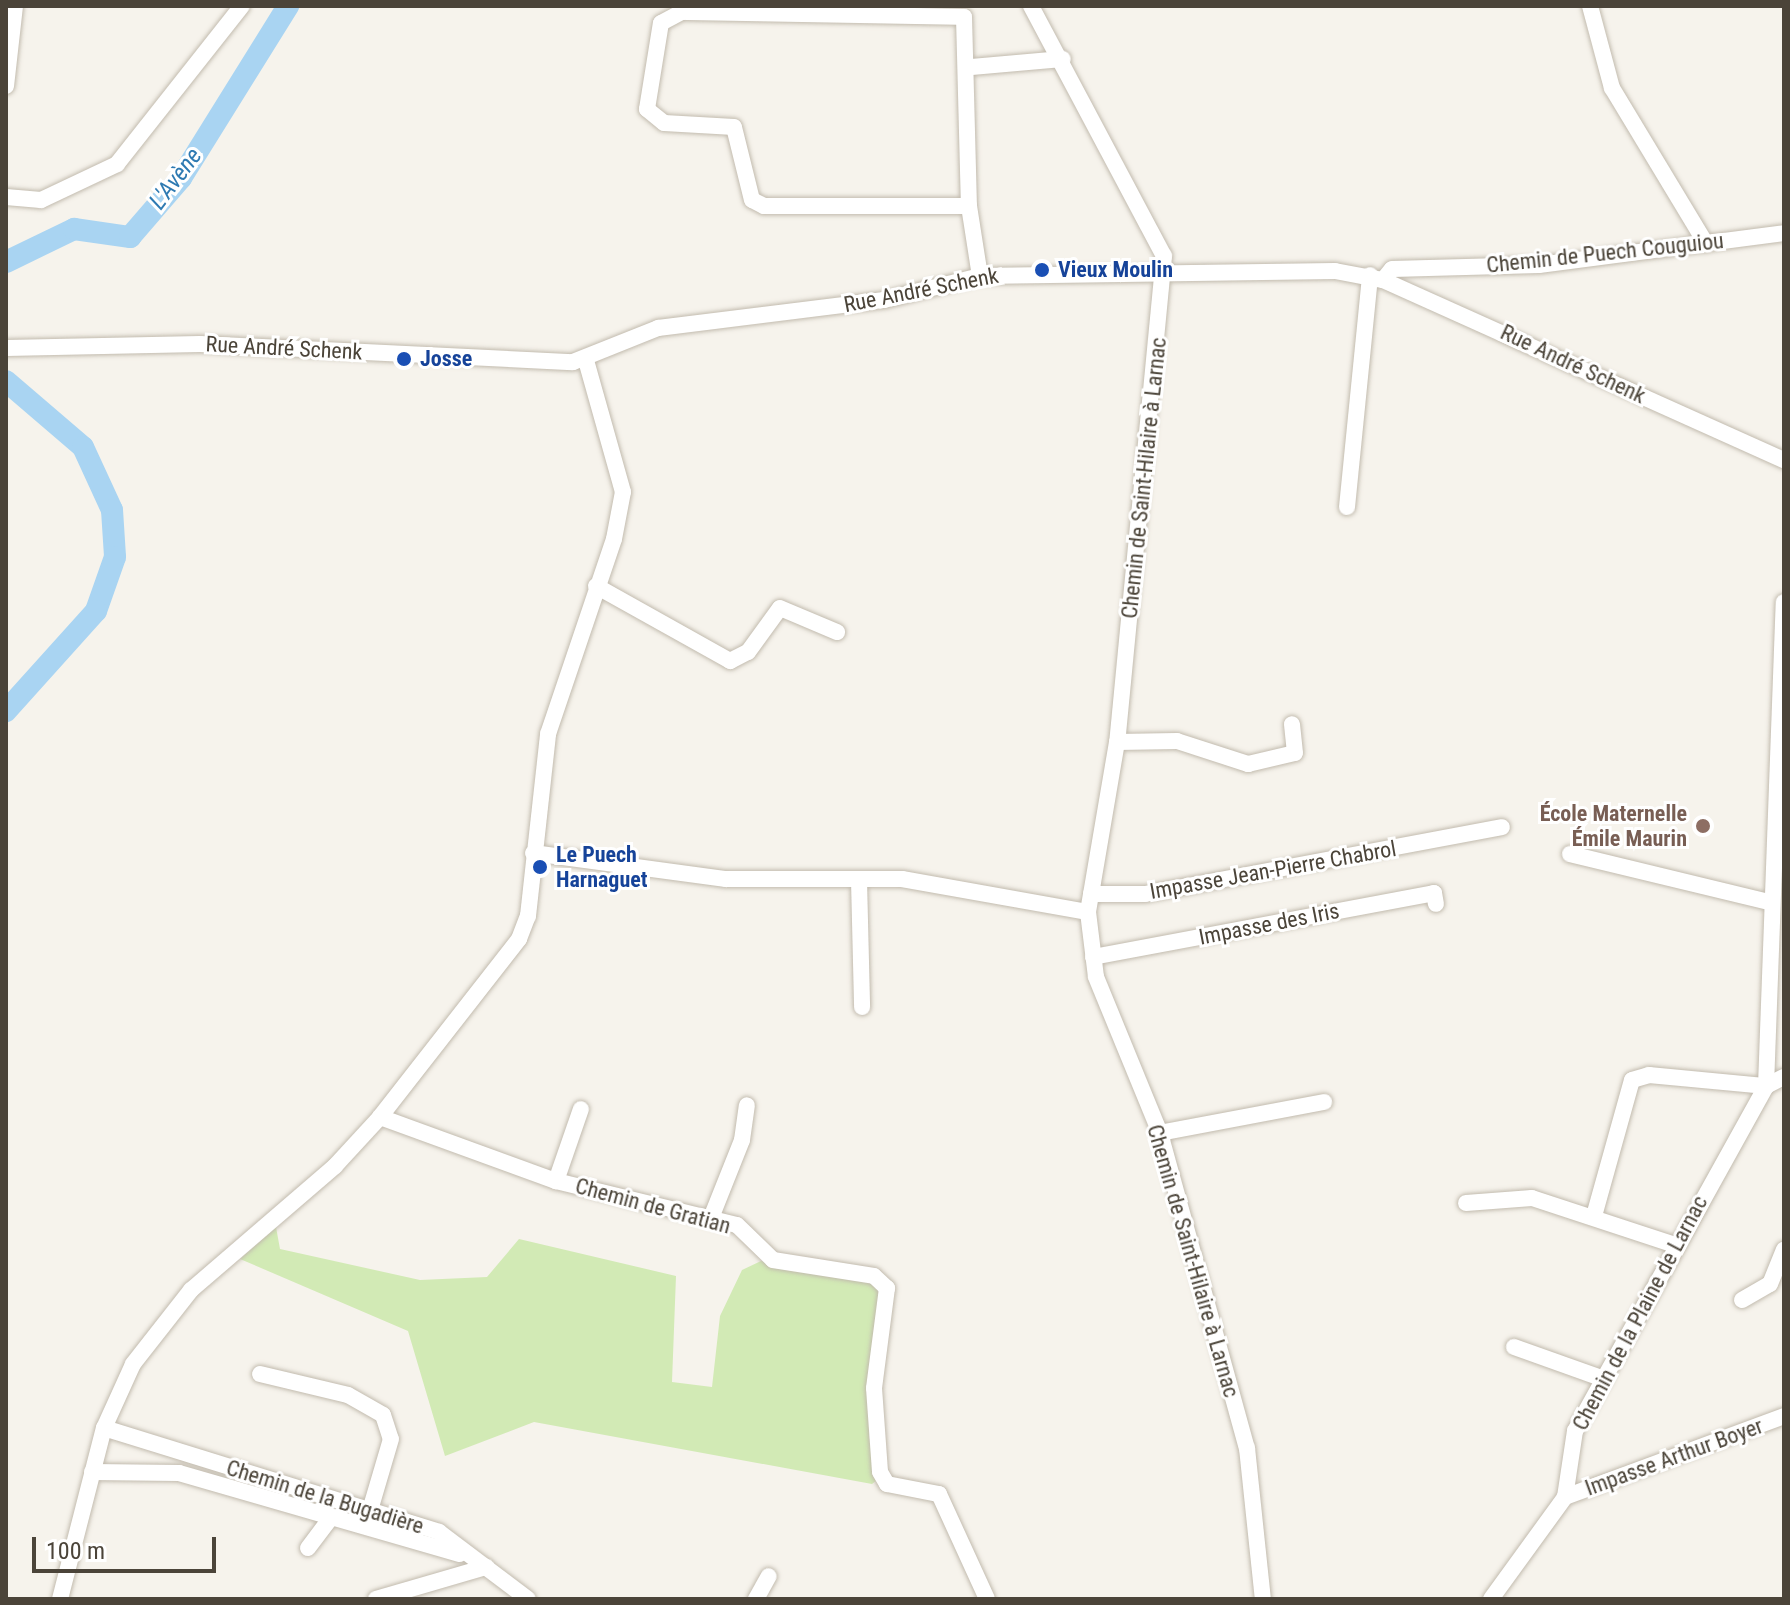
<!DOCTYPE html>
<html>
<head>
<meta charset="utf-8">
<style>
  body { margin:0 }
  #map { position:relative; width:1790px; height:1605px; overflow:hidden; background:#f6f3ec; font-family:"Roboto Condensed",sans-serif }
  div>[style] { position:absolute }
  .green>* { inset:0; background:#d2eab5 }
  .river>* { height:22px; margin:-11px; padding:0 11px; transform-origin:11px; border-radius:11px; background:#a9d4f2 }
  .roads { filter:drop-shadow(0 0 2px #c2bbae) drop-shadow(0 0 2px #c2bbae) }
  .minor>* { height:16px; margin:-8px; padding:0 8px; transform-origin:8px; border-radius:8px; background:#fff }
  .dots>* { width:22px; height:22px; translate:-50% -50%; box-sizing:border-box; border:4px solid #fff; border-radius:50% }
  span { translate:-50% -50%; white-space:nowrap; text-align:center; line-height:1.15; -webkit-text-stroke:6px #fff; paint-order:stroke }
  .street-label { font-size:22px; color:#4b4439 }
  .transit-label { font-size:22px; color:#164399; font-weight:700 }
  .left { translate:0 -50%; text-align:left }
  .education-label { font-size:22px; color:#785e54; font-weight:700 }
  .right { translate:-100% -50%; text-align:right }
  .water-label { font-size:24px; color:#2e7ab2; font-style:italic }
  .frame { position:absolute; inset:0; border:8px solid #4b4439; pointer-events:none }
  .scale { position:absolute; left:32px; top:1537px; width:184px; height:36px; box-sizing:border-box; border:4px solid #4b4439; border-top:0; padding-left:10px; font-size:24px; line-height:28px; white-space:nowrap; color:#4b4439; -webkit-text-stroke:6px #fff; paint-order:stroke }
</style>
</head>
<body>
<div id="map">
  <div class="green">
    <i style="clip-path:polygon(276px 1227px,280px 1249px,420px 1280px,487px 1277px,519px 1239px,676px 1276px,672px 1382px,712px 1387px,720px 1316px,742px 1270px,761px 1261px,867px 1278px,881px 1292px,869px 1437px,883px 1475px,872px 1484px,534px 1422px,445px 1456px,408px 1331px,240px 1259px)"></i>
  </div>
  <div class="river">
    <i style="left:6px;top:262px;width:76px;rotate:-25.9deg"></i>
    <i style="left:74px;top:229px;width:57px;rotate:8.1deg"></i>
    <i style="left:130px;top:237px;width:78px;rotate:-49.2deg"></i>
    <i style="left:181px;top:178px;width:203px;rotate:-58.1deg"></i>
    <i style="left:6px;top:381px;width:101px;rotate:40.6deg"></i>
    <i style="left:83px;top:447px;width:69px;rotate:65.3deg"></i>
    <i style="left:112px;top:510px;width:47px;rotate:86.3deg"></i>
    <i style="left:115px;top:557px;width:57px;rotate:109.4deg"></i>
    <i style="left:96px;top:611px;width:135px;rotate:132deg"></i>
  </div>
  <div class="roads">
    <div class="minor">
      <i style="left:1031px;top:6px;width:283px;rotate:62deg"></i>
      <i style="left:1164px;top:256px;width:488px;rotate:95.5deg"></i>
      <i style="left:1117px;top:742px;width:172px;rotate:99.7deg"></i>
      <i style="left:1088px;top:912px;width:65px;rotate:83deg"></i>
      <i style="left:1096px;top:977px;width:169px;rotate:67.7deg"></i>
      <i style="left:1160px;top:1133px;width:327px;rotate:74.6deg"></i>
      <i style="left:1247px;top:1448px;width:152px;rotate:84deg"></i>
      <i style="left:1590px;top:6px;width:85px;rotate:75deg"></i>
      <i style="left:1612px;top:88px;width:182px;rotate:58.9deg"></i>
      <i style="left:971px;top:67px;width:92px;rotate:-5deg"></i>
      <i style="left:6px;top:86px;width:81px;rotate:-83.6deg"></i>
      <i style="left:6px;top:197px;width:35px;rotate:5deg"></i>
      <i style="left:41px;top:200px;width:84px;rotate:-25.3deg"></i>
      <i style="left:117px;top:164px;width:201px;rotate:-51.7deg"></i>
      <i style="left:969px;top:206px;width:205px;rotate:180deg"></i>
      <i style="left:764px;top:206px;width:13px;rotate:-153deg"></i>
      <i style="left:752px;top:200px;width:75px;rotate:-103.9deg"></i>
      <i style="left:734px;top:127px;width:70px;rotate:-176.7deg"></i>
      <i style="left:664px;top:123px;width:22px;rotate:-141deg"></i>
      <i style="left:647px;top:109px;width:87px;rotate:-80.8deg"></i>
      <i style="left:661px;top:23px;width:24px;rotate:-28deg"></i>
      <i style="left:682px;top:12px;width:282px;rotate:1deg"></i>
      <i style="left:964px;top:17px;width:189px;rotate:88.5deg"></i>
      <i style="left:969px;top:206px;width:71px;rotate:81.1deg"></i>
      <i style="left:1383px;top:280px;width:14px;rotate:-51deg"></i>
      <i style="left:1392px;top:269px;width:147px;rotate:-1.6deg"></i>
      <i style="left:1539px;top:265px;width:247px;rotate:-7.4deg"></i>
      <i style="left:6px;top:348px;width:194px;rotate:-1.2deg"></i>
      <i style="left:200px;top:344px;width:373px;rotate:2.8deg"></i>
      <i style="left:573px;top:362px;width:92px;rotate:-21.8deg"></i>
      <i style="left:658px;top:328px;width:228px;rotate:-7.1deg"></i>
      <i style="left:884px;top:300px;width:99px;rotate:-14deg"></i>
      <i style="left:980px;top:276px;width:355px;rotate:-0.8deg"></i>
      <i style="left:1335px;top:271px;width:49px;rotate:10.6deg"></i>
      <i style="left:1383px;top:280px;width:440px;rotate:24.2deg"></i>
      <i style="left:1347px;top:507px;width:233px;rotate:-84.3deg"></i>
      <i style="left:596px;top:586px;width:154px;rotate:29.2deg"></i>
      <i style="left:730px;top:661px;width:20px;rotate:-27deg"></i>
      <i style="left:748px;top:652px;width:54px;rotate:-54deg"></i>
      <i style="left:780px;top:608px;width:62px;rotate:22.8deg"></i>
      <i style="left:1117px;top:742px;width:60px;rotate:-1deg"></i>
      <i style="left:1177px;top:741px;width:75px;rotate:17.9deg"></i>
      <i style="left:1248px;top:764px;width:48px;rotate:-13.2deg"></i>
      <i style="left:1295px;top:753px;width:29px;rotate:-96deg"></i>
      <i style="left:533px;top:853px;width:195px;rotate:7.7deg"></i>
      <i style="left:726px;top:879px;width:176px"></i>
      <i style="left:902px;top:879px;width:189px;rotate:10.1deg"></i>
      <i style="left:1570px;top:854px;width:205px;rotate:13.6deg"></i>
      <i style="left:859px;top:880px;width:127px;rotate:88.6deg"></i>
      <i style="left:1091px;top:894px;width:54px"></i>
      <i style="left:1145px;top:894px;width:363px;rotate:-10.6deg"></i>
      <i style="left:1093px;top:957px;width:347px;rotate:-10.6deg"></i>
      <i style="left:1434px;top:893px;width:11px;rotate:80deg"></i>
      <i style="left:380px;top:1117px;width:187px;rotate:20deg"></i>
      <i style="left:556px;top:1181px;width:186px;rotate:13.7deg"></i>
      <i style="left:737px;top:1225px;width:50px;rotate:44.2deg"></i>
      <i style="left:773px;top:1260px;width:102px;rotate:9deg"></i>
      <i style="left:874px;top:1276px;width:18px;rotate:43deg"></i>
      <i style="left:887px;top:1288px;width:101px;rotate:97.4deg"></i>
      <i style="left:874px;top:1388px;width:84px;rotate:85.9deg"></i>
      <i style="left:880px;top:1472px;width:14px;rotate:60deg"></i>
      <i style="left:887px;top:1484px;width:53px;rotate:10.9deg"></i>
      <i style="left:939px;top:1494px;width:115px;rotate:65.4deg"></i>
      <i style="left:1160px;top:1133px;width:167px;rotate:-10.7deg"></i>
      <i style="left:556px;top:1181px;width:76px;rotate:-70.9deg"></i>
      <i style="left:1466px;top:1203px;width:66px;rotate:-4.3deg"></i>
      <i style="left:1532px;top:1198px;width:151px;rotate:18.2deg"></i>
      <i style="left:1594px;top:1216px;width:141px;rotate:-74.4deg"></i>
      <i style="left:1632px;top:1080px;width:18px;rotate:-16deg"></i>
      <i style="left:1649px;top:1075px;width:118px;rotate:5.4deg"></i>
      <i style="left:1766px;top:1086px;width:484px;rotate:-87.9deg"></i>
      <i style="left:711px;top:1218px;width:84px;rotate:-68.3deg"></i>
      <i style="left:742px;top:1140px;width:35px;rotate:-82deg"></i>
      <i style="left:1742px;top:1300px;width:32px;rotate:-30deg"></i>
      <i style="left:1770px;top:1284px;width:37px;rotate:-68deg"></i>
      <i style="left:1514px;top:1347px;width:96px;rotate:19.6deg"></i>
      <i style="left:260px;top:1374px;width:90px;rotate:13.4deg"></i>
      <i style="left:348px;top:1395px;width:40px;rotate:29.7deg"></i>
      <i style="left:383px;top:1415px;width:25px;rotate:72deg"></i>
      <i style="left:391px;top:1439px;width:71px;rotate:106.4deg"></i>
      <i style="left:104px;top:1428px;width:351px;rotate:17.2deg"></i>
      <i style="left:439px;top:1532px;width:111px;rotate:37deg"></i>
      <i style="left:92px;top:1472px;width:87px;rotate:0.7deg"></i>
      <i style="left:179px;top:1473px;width:292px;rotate:16.1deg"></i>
      <i style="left:1565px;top:1497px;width:233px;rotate:-20.3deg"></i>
      <i style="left:308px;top:1548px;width:39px;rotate:-53deg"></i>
      <i style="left:60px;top:1599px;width:177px;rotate:-75.6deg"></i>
      <i style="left:104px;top:1428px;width:70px;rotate:-65.6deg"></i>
      <i style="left:133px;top:1364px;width:94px;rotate:-51.9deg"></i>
      <i style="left:191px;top:1290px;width:190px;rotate:-40.7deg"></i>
      <i style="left:335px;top:1166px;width:67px;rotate:-47.4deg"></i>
      <i style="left:380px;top:1117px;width:226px;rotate:-52deg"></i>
      <i style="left:519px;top:939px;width:25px;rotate:-69deg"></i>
      <i style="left:528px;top:916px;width:183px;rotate:-83.7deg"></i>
      <i style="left:548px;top:734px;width:206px;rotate:-71.3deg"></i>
      <i style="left:614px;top:539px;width:48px;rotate:-79.2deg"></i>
      <i style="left:623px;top:492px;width:137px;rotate:-105.7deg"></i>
      <i style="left:376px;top:1599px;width:115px;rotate:-16.2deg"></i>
      <i style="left:756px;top:1599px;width:26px;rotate:-61deg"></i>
      <i style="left:1491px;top:1599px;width:126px;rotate:-54deg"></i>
      <i style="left:1565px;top:1497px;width:67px;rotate:-81.4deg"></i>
      <i style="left:1575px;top:1431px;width:394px;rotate:-61deg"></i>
      <i style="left:1766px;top:1086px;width:20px;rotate:-27deg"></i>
    </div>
  </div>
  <div class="dots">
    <i style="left:1042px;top:270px;background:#1a4fb4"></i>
    <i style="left:404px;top:359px;background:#1a4fb4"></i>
    <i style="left:1703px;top:826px;background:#8d6e63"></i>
    <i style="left:540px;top:867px;background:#1a4fb4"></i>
  </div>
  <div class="street-label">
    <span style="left:1605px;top:253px;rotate:-6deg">Chemin de Puech Couguiou</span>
    <span style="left:921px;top:290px;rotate:-11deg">Rue André Schenk</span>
    <span style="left:284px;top:348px;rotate:3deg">Rue André Schenk</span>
    <span style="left:1573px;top:364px;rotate:25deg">Rue André Schenk</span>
    <span style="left:1144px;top:478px;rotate:-84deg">Chemin de Saint-Hilaire à Larnac</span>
    <span style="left:1273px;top:870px;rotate:-10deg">Impasse Jean-Pierre Chabrol</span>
    <span style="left:1269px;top:924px;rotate:-11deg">Impasse des Iris</span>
    <span style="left:653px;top:1206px;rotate:15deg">Chemin de Gratian</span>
    <span style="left:1193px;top:1261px;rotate:74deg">Chemin de Saint-Hilaire à Larnac</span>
    <span style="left:1640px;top:1313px;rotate:-62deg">Chemin de la Plaine de Larnac</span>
    <span style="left:1674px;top:1457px;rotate:-20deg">Impasse Arthur Boyer</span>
    <span style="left:325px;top:1497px;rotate:17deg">Chemin de la Bugadière</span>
  </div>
  <div class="transit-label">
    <span class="left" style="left:1058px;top:270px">Vieux Moulin</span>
    <span class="left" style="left:420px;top:359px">Josse</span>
    <span class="left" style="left:556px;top:867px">Le Puech<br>Harnaguet</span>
  </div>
  <div class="education-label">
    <span class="right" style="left:1687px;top:826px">École Maternelle<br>Émile Maurin</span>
  </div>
  <div class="water-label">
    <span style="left:176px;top:179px;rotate:-53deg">L'Avène</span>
  </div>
  <div class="frame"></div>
  <div class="scale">100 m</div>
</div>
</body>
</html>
